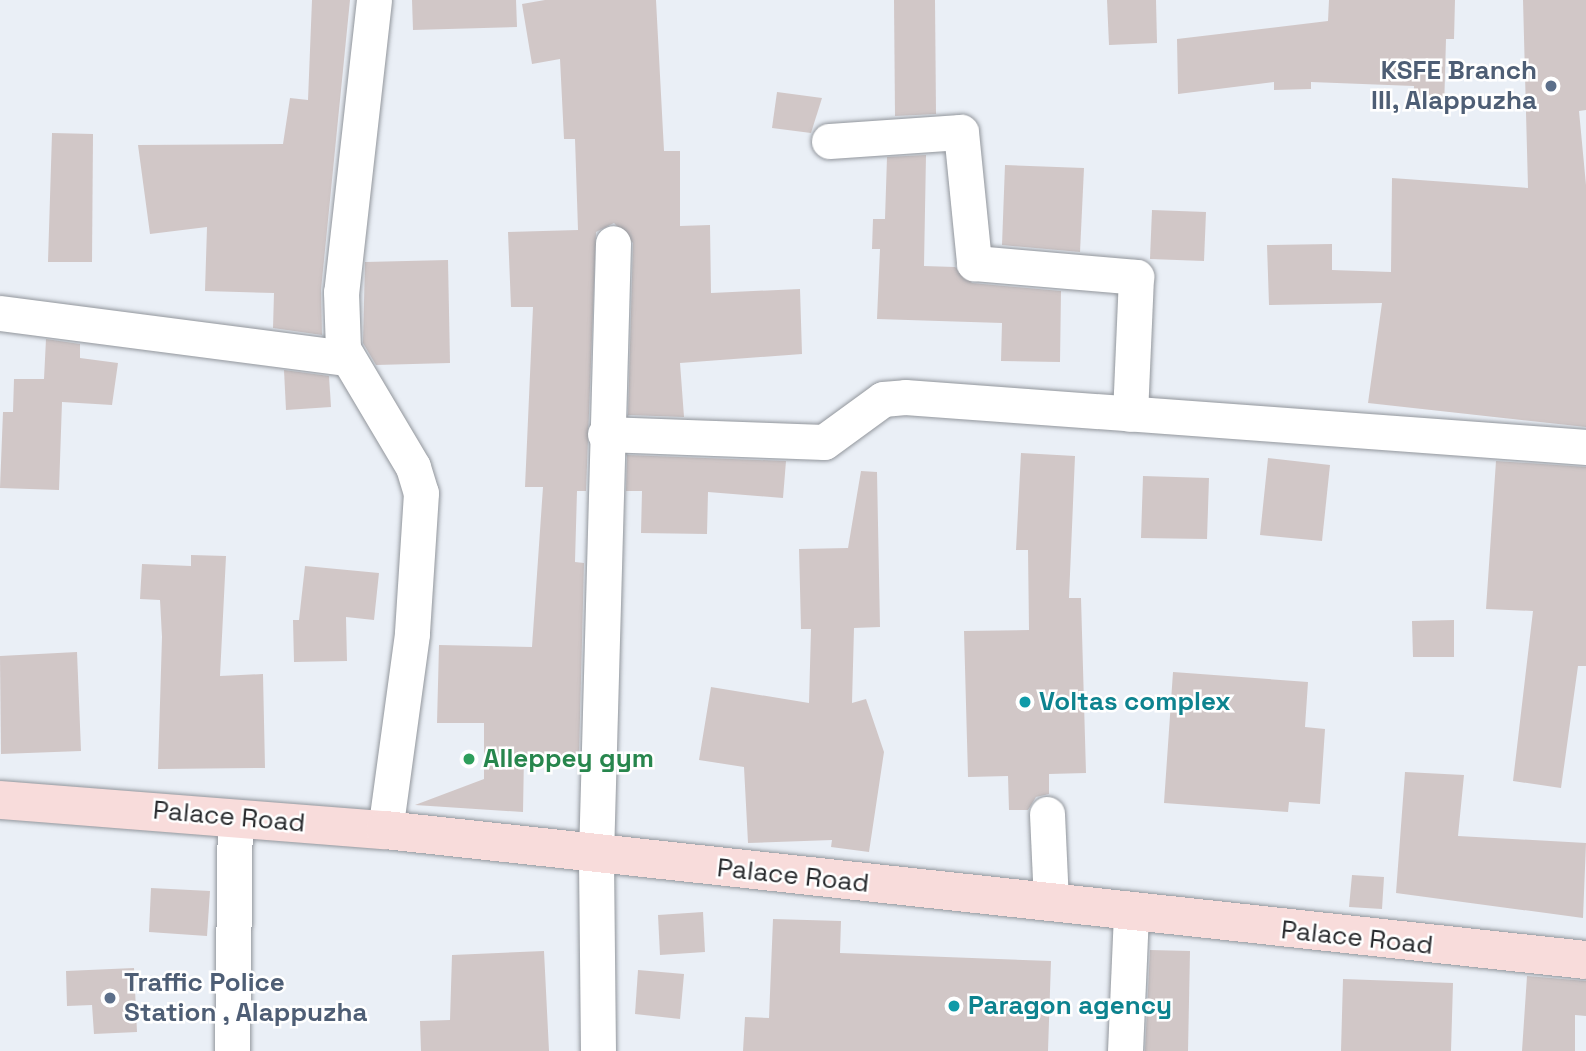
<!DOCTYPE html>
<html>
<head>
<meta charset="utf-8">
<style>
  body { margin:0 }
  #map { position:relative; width:1586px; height:1051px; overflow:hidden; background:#eaeff6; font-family:"Space Grotesk",sans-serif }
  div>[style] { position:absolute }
  .building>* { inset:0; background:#d1c7c7 }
  .roads { filter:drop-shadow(0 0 2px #92969c) drop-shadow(0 0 2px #92969c) }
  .street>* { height:35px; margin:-17.5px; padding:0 17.5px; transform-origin:17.5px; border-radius:17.5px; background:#fff }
  .secondary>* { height:38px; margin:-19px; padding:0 19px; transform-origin:19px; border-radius:19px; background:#f8dcdb }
  .dots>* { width:19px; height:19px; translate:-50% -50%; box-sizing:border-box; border:4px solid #fff; border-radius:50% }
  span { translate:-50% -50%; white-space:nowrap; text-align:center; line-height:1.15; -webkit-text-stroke:5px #fff; paint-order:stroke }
  .service-label { font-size:26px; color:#4e5e75; font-weight:700 }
  .right { translate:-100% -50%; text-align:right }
  .left { translate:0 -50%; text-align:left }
  .culture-label { font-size:26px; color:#0d838f; font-weight:700 }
  .leisure-label { font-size:26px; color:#27864d; font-weight:700 }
  .street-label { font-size:26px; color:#27292c }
</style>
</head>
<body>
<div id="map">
  <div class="building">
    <i style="clip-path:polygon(312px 0,350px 0,321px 290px,322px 335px,273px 328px,274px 293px,205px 291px,207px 227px,150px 234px,138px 145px,283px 144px,290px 98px,308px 100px)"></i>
    <i style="clip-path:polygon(412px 0,516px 0,517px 27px,413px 30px)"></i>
    <i style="clip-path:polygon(545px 0,656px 0,664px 151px,680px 151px,680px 226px,710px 225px,711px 293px,800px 289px,802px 354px,680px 363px,684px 417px,628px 415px,633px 243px,614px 223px,596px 232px,586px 491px,577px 491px,575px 562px,584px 563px,579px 756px,524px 755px,523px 812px,415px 805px,484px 779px,484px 723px,437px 723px,439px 645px,532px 647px,543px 487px,525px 487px,533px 307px,511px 307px,508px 232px,578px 230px,575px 139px,564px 139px,560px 59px,532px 64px,522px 4px)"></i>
    <i style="clip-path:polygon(894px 0,935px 0,936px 114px,895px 116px)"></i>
    <i style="clip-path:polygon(1107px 0,1156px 0,1157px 43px,1109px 45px)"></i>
    <i style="clip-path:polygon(1329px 0,1455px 0,1454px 39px,1446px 39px,1444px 110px,1413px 109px,1414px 86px,1311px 82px,1311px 89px,1274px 90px,1274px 82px,1178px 94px,1177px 39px,1328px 21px)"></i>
    <i style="clip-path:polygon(1523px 0,1586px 0,1586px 110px,1579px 111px,1586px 185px,1586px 427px,1368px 403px,1382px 303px,1269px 305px,1267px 245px,1332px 244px,1332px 270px,1391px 272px,1392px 178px,1528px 188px)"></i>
    <i style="clip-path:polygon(777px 92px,822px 98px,811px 133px,772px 128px)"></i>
    <i style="clip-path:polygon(52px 133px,93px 134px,92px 262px,48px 262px)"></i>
    <i style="clip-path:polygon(926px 155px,924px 266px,955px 267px,972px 283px,1061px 291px,1060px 362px,1001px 361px,1002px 323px,877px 319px,880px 249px,872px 249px,873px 219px,885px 219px,887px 157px)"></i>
    <i style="clip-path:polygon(1005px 165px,1084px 168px,1080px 252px,1002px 245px)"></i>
    <i style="clip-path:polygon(1152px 210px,1206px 212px,1204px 261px,1150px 259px)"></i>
    <i style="clip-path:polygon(448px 260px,450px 363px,376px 365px,363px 343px,365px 262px)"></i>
    <i style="clip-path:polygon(46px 339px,80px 344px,80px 358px,118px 363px,112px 405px,62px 402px,59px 490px,0 488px,3px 412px,13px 412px,14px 379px,44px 379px)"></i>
    <i style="clip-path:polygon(284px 370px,329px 376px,331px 407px,286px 410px)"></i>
    <i style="clip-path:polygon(1021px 453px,1075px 456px,1069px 598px,1081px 598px,1086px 773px,1049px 774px,1049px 794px,1036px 797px,1028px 810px,1009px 810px,1008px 776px,968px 777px,964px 631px,1029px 630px,1028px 550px,1016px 550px)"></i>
    <i style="clip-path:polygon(627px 455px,786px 461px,783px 498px,708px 492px,707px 534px,641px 533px,642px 491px,626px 491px)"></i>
    <i style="clip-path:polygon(1268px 458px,1330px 465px,1322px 541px,1260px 535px)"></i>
    <i style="clip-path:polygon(1496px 461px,1586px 467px,1586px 666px,1578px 666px,1561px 788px,1513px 781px,1533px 611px,1486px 609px)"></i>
    <i style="clip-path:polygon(861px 471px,877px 472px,880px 627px,854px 628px,852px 703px,866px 699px,884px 752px,869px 852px,831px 847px,832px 840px,748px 843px,744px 767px,699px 760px,711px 687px,809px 703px,811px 629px,801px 629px,799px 549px,848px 548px)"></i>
    <i style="clip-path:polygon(1143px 476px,1209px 478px,1207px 539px,1141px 538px)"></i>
    <i style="clip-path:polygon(191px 555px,226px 556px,220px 676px,263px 674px,265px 768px,158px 769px,162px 637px,160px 600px,140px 599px,142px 564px,191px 566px)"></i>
    <i style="clip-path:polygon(305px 566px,379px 573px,374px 620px,346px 617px,347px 661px,294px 662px,293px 620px,299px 620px)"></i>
    <i style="clip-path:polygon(1454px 620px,1454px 657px,1413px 657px,1412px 621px)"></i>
    <i style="clip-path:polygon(77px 652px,81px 751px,1px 754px,0 656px)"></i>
    <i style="clip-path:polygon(1173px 672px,1308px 682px,1305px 727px,1325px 729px,1320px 804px,1289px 802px,1288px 812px,1164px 803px)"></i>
    <i style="clip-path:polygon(1405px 772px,1464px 775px,1458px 836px,1586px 843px,1583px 918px,1396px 893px)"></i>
    <i style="clip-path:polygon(1352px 875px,1384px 877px,1382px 909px,1349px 907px)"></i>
    <i style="clip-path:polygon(151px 888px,210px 891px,207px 936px,149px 932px)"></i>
    <i style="clip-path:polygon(703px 912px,705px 952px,660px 955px,658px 915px)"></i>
    <i style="clip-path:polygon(773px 919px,841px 921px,840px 953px,1051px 961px,1048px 1051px,743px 1051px,745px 1017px,769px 1018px)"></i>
    <i style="clip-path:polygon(1150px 950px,1190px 951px,1188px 1051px,1145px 1051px)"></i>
    <i style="clip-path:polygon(544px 951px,549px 1051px,421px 1051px,420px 1021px,450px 1020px,452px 955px)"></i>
    <i style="clip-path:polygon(134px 968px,137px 1032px,94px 1034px,92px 1005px,67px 1006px,66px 971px)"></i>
    <i style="clip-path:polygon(638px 970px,684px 974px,680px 1019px,635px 1014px)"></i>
    <i style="clip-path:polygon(1527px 976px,1586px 981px,1586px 1016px,1575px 1015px,1575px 1051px,1522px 1051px)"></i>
    <i style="clip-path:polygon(1343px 979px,1453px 983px,1451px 1051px,1341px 1051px)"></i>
  </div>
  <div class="roads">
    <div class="street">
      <i style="left:374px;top:0;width:294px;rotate:96.4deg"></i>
      <i style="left:341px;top:292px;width:57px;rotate:88deg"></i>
      <i style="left:343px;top:349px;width:137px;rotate:59.3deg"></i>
      <i style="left:413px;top:467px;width:27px;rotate:73deg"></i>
      <i style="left:421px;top:493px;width:141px;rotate:93.7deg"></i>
      <i style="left:412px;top:634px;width:198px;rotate:97.8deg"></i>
      <i style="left:829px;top:141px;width:132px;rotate:-3.9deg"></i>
      <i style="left:961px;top:132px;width:132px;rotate:84.3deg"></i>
      <i style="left:974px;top:263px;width:163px;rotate:4.9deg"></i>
      <i style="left:1136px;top:277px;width:137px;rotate:92.5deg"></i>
      <i style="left:0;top:313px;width:350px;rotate:7.4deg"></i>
      <i style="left:605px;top:434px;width:219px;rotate:2.1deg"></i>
      <i style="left:824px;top:442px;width:73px;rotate:-36.1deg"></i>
      <i style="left:883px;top:399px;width:22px;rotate:-5deg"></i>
      <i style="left:905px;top:397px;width:683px;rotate:4.2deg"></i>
      <i style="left:1047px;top:814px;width:88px;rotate:87.4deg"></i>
      <i style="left:232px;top:1051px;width:234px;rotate:-89.3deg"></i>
      <i style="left:598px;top:1051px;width:195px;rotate:-90.6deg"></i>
      <i style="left:596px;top:856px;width:613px;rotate:-88.41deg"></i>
      <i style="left:1125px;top:1051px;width:138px;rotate:-87.5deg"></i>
    </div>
    <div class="secondary">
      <i style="left:0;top:800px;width:386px;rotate:4.5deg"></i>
      <i style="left:385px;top:830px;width:1208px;rotate:6.18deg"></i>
    </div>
  </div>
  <div class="dots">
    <i style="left:1551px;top:86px;background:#5c6f8a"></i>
    <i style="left:1025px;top:702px;background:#0f9aa8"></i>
    <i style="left:469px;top:759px;background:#2e9e5b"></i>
    <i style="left:110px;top:998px;background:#5c6f8a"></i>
    <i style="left:954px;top:1006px;background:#0f9aa8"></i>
  </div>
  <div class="service-label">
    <span class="right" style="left:1537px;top:86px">KSFE Branch<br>III, Alappuzha</span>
    <span class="left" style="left:124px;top:998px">Traffic Police<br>Station , Alappuzha</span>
  </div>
  <div class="culture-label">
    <span class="left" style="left:1039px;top:702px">Voltas complex</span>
    <span class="left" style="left:968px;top:1006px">Paragon agency</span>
  </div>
  <div class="leisure-label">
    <span class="left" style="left:483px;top:759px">Alleppey gym</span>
  </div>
  <div class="street-label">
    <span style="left:229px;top:817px;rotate:5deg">Palace Road</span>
    <span style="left:793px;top:876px;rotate:6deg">Palace Road</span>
    <span style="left:1357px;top:938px;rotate:6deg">Palace Road</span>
  </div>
</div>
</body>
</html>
